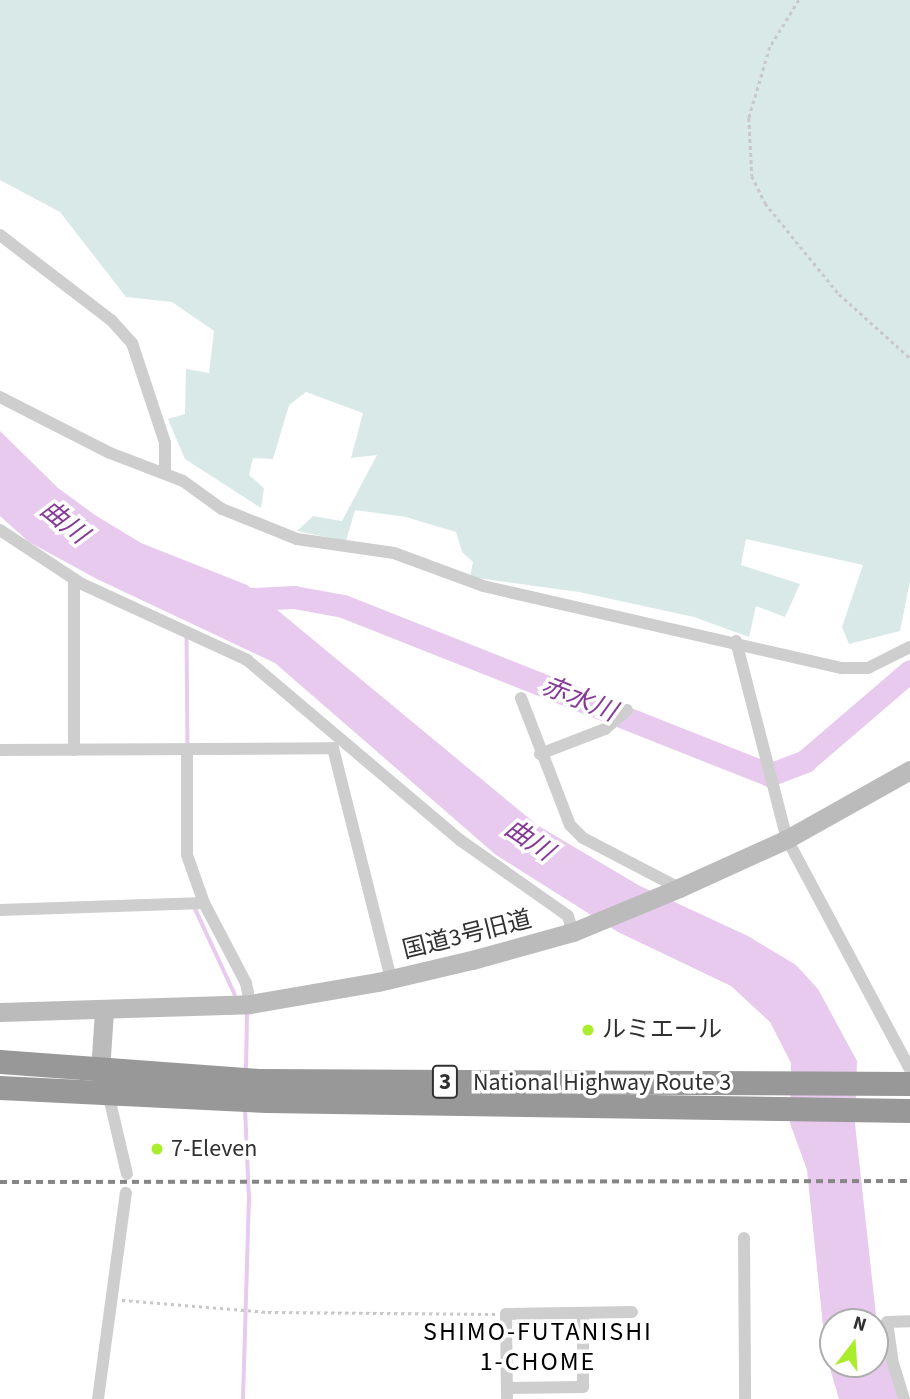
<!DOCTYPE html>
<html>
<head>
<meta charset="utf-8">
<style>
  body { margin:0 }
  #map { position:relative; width:910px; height:1399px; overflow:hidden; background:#fff; font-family:"Source Sans 3","Noto Sans JP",sans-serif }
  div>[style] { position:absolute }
  .green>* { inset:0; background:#d8e9e7 }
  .water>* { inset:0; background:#e7caee }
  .stream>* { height:3.5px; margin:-1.75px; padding:0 1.75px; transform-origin:1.75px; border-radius:1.75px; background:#e7caee }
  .river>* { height:23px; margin:-11.5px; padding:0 11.5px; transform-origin:11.5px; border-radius:11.5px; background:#e7caee }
  .path>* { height:2.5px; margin-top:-1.25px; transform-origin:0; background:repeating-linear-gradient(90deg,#c8c8c8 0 3.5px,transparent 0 7px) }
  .street>* { height:12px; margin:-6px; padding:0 6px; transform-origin:6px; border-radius:6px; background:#cecece }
  .secondary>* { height:19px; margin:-9.5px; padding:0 9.5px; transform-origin:9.5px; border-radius:9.5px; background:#bbb }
  .highway>* { height:24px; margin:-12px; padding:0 12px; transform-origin:12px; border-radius:12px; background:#989898 }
  .rail>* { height:3.5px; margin-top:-1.75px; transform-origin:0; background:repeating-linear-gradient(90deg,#868686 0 7px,transparent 0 12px) }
  .dots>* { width:19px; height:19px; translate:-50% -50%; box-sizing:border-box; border:4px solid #fff; border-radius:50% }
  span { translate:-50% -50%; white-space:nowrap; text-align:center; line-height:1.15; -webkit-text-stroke:7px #fff; paint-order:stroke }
  .shield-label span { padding:2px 5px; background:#fff; border:2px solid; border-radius:5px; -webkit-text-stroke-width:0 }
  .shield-label { font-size:23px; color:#313131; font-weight:700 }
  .street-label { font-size:24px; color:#313131 }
  .poi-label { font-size:24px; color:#313131 }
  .left { translate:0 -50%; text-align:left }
  .water-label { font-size:26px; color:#863a98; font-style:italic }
  .neighbourhood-label { font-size:26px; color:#000; letter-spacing:2px }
  .north { position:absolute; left:819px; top:1308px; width:70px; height:70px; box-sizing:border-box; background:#fff; border:2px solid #adadad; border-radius:50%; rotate:17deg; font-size:19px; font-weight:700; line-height:28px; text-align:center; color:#313131 }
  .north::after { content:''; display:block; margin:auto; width:24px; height:32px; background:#aaed2d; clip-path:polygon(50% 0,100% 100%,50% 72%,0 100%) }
</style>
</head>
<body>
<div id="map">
  <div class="green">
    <i style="clip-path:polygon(0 0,910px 0,910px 581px,900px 631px,849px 644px,842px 627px,863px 565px,746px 539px,741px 565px,800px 584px,785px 617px,756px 606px,749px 637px,694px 617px,579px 592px,470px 577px,473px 562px,462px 552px,456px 532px,406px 517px,355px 510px,346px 541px,297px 531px,313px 516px,342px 521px,377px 455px,351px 458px,363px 413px,306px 392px,289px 405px,273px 459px,253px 458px,249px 475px,264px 488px,261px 508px,185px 459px,168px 419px,185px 414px,186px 369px,209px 373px,214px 331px,172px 302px,126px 297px,60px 212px,0 180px)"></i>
  </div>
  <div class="water">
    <i style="clip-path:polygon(evenodd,0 431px,58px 488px,95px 515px,141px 543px,247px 585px,537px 825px,640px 886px,748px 936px,796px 965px,818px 989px,857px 1061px,855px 1124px,877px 1324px,898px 1399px,839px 1399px,826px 1355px,807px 1170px,790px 1123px,791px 1063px,770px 1022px,731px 986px,618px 932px,496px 855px,275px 663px,97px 579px,29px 542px,0 516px,0 431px,833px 1322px,875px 1322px,875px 1364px,833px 1364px,833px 1322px)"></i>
  </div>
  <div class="stream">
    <i style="left:187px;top:636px;width:106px;rotate:89.5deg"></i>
    <i style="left:195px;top:908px;width:95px;rotate:65.1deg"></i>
    <i style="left:246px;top:1068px;width:53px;rotate:-88.9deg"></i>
    <i style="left:243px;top:1399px;width:199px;rotate:-88.3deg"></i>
    <i style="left:249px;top:1200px;width:93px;rotate:-92.5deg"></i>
  </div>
  <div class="river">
    <i style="left:231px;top:600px;width:63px;rotate:-2.7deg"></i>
    <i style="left:294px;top:597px;width:50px;rotate:10.4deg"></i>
    <i style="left:343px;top:606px;width:458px;rotate:21.6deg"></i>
    <i style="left:769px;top:775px;width:39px;rotate:-21deg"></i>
    <i style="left:805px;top:761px;width:138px;rotate:-40.6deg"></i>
  </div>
  <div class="path">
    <i style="left:799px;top:0;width:55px;rotate:121.7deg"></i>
    <i style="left:770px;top:47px;width:74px;rotate:106.5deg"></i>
    <i style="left:749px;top:118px;width:58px;rotate:87deg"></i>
    <i style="left:752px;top:176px;width:30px;rotate:64deg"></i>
    <i style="left:765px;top:203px;width:117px;rotate:50.9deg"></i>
    <i style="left:839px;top:294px;width:96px;rotate:42deg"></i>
    <i style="left:122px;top:1300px;width:146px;rotate:4.7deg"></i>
    <i style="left:268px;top:1312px;width:228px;rotate:0.5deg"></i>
  </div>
  <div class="street">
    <i style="left:0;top:235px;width:141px;rotate:37.5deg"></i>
    <i style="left:112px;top:321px;width:30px;rotate:48deg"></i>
    <i style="left:132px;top:343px;width:105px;rotate:71.7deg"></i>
    <i style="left:165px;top:443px;width:30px;rotate:90deg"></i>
    <i style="left:0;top:397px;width:123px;rotate:27deg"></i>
    <i style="left:110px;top:453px;width:78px;rotate:21deg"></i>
    <i style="left:183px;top:481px;width:48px;rotate:35.7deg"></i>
    <i style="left:222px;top:509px;width:81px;rotate:21.8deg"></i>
    <i style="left:297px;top:539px;width:98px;rotate:8.2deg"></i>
    <i style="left:394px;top:553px;width:95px;rotate:20.3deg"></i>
    <i style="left:483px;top:586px;width:368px;rotate:12.9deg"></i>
    <i style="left:842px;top:668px;width:26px"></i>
    <i style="left:868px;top:668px;width:47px;rotate:-26.6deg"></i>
    <i style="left:0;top:530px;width:98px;rotate:33.4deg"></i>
    <i style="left:82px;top:584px;width:182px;rotate:24.7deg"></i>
    <i style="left:247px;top:660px;width:279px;rotate:40.2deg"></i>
    <i style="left:460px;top:840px;width:132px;rotate:35.1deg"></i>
    <i style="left:568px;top:916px;width:17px;rotate:73deg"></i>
    <i style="left:736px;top:641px;width:204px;rotate:75.6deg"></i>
    <i style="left:787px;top:839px;width:261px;rotate:61.9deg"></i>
    <i style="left:521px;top:698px;width:136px;rotate:68.9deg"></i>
    <i style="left:570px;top:825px;width:18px;rotate:45deg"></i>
    <i style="left:583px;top:838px;width:108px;rotate:27.5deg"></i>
    <i style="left:0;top:750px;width:333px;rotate:-0.3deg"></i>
    <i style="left:333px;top:748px;width:238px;rotate:75.9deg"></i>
    <i style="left:74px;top:750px;width:171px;rotate:-90deg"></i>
    <i style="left:187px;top:750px;width:105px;rotate:90deg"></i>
    <i style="left:187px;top:855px;width:51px;rotate:70.5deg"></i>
    <i style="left:204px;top:903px;width:90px;rotate:62.3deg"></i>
    <i style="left:246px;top:983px;width:21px;rotate:79deg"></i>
    <i style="left:540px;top:754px;width:70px;rotate:-21deg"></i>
    <i style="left:605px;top:729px;width:29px;rotate:-41deg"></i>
    <i style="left:0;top:910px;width:204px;rotate:-2deg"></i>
    <i style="left:108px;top:1093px;width:83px;rotate:76.8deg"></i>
    <i style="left:744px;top:1238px;width:161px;rotate:89.6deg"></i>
    <i style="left:507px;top:1388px;width:76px;rotate:-0.8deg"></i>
    <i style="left:583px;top:1387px;width:74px;rotate:-90deg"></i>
    <i style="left:98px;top:1399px;width:208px;rotate:-82.3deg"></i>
    <i style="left:507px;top:1399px;width:85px;rotate:-90.7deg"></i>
    <i style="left:506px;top:1314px;width:126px;rotate:-0.9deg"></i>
    <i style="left:904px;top:1399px;width:37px;rotate:-107deg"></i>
    <i style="left:893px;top:1364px;width:42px;rotate:-98.1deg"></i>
    <i style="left:887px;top:1322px;width:23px;rotate:-2deg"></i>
  </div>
  <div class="secondary">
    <i style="left:104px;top:1011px;width:60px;rotate:93.8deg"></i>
    <i style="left:100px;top:1071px;width:12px;rotate:70deg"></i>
    <i style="left:0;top:1012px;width:250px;rotate:-1.8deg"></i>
    <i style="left:250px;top:1004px;width:130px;rotate:-9.8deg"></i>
    <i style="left:378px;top:982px;width:97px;rotate:-13.2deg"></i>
    <i style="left:472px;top:960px;width:105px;rotate:-15.5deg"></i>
    <i style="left:573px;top:932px;width:115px;rotate:-22.5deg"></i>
    <i style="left:679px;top:888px;width:119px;rotate:-24.4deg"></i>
    <i style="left:787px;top:839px;width:141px;rotate:-29.3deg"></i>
  </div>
  <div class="highway">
    <i style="left:0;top:1062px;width:259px;rotate:4.2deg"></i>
    <i style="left:258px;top:1081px;width:652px;rotate:0.26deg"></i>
    <i style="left:0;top:1088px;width:268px;rotate:2.8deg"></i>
    <i style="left:268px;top:1101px;width:642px;rotate:0.89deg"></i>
  </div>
  <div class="rail">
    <i style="left:0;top:1182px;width:910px;rotate:-0.06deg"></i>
  </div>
  <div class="dots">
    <i style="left:588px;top:1030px;background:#aaed2d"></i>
    <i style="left:157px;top:1149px;background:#aaed2d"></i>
  </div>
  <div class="shield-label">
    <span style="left:445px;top:1082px">3</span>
  </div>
  <div class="street-label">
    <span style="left:467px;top:935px;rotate:-14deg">国道3号旧道</span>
    <span style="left:602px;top:1083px">National Highway Route 3</span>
  </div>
  <div class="poi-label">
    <span class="left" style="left:602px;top:1030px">ルミエール</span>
    <span class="left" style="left:171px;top:1149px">7-Eleven</span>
  </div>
  <div class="water-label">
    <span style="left:64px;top:522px;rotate:39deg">曲川</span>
    <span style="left:579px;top:699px;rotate:22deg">赤水川</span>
    <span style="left:529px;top:840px;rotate:34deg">曲川</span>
  </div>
  <div class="neighbourhood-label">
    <span style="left:538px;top:1347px">SHIMO-FUTANISHI<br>1-CHOME</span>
  </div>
  <div class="north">N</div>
</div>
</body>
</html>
